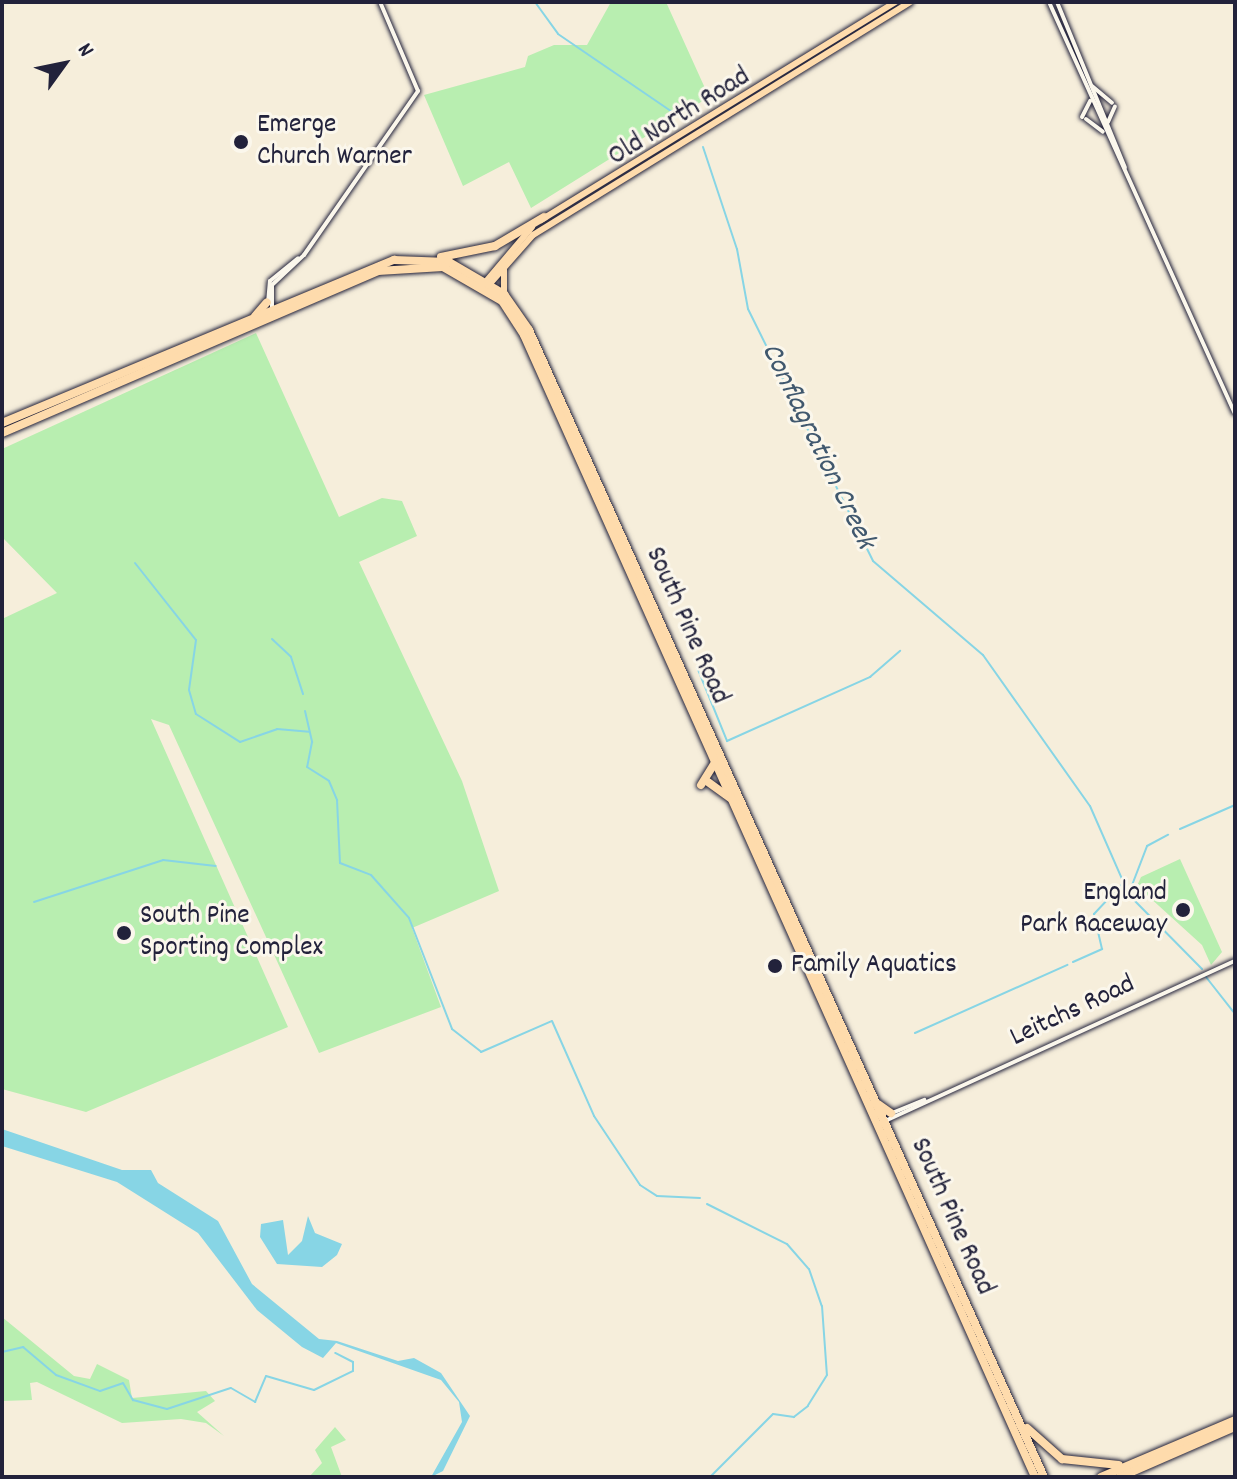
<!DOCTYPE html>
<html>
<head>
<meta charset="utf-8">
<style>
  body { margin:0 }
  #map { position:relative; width:1237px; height:1479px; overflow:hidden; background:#f6eedb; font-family:Dekko,sans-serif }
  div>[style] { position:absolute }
  .green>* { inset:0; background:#b8eeb0 }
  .water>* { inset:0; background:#87d5e5 }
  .stream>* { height:2px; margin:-1px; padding:0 1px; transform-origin:1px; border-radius:1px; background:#87d5e5 }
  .roads { filter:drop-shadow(0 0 2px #22223b) drop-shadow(0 0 2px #22223b) }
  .minor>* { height:4px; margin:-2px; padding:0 2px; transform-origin:2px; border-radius:2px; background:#fbf7ec }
  .major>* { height:6px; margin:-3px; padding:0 3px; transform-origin:3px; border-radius:3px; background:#fedbac }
  .highway>* { height:8px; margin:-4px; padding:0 4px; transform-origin:4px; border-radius:4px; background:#fedbac }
  .dots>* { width:22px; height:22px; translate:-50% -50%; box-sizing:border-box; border:4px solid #fbf7ec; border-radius:50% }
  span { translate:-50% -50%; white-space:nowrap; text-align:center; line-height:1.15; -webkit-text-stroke:6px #fbf7ec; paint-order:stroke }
  .street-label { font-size:28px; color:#22223b }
  .poi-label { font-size:28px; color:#22223b }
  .left { translate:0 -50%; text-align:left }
  .right { translate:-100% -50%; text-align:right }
  .water-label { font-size:30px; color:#40586e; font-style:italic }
  .frame { position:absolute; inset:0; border:4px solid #22223b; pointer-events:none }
  .north { position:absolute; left:24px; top:24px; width:80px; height:80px; -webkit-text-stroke:6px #fbf7ec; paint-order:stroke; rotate:57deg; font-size:22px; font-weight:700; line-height:32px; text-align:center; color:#22223b }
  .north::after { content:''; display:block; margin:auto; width:28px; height:36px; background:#22223b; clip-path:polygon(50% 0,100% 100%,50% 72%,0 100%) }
</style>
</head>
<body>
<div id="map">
  <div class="green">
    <i style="clip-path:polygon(611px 2px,666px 2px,709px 97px,531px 208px,509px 162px,463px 186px,424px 95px,525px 67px,528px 56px,554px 45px,587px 45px)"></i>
    <i style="clip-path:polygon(256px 333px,339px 517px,382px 498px,402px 501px,417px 536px,359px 562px,462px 781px,499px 891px,412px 928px,441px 1007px,319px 1053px,169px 725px,151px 719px,288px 1027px,86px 1112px,2px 1089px,2px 619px,57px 593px,2px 537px,2px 449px)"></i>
    <i style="clip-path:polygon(1180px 859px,1222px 952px,1211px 965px,1202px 945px,1137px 886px,1141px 877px)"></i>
    <i style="clip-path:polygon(2px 1317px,74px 1376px,90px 1379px,97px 1364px,129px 1380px,132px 1398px,206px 1391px,215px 1401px,197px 1412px,224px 1436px,206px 1423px,181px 1419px,122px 1423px,37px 1382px,30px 1383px,32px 1400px,2px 1401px)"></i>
    <i style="clip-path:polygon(335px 1427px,346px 1440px,331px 1447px,342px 1477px,309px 1477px,322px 1463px,315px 1450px)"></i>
  </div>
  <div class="water">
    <i style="clip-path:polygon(2px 1129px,122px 1170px,151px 1170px,158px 1183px,218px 1221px,252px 1284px,319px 1339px,337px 1341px,398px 1361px,414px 1358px,441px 1373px,470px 1416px,443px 1471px,431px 1477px,462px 1422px,459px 1402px,441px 1380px,336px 1343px,323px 1358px,302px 1347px,257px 1310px,198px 1233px,117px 1182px,2px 1146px)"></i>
    <i style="clip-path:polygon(308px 1216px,315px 1233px,342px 1244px,337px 1255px,322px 1267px,277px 1264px,260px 1237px,261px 1224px,283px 1220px,288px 1255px,302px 1241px)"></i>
  </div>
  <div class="stream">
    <i style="left:535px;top:2px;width:39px;rotate:54deg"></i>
    <i style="left:558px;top:34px;width:153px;rotate:34.3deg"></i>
    <i style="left:703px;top:147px;width:108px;rotate:71.6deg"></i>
    <i style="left:737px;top:249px;width:61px;rotate:79.6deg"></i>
    <i style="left:748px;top:309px;width:281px;rotate:63.6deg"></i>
    <i style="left:873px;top:561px;width:145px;rotate:40.5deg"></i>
    <i style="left:983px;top:655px;width:185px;rotate:54.7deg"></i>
    <i style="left:1090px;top:806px;width:97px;rotate:66.3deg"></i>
    <i style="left:1129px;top:895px;width:104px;rotate:45.4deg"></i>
    <i style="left:135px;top:563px;width:98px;rotate:51.6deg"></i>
    <i style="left:196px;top:640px;width:50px;rotate:98deg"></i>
    <i style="left:189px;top:690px;width:25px;rotate:74deg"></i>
    <i style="left:196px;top:714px;width:52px;rotate:32.5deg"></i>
    <i style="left:240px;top:742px;width:39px;rotate:-19deg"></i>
    <i style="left:277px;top:729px;width:32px;rotate:5deg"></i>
    <i style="left:272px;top:639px;width:26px;rotate:43deg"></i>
    <i style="left:291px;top:657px;width:39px;rotate:72deg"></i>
    <i style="left:697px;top:667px;width:80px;rotate:67.9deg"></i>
    <i style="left:727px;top:741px;width:157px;rotate:-24.1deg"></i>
    <i style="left:870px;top:677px;width:40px;rotate:-41deg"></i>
    <i style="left:305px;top:711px;width:32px;rotate:77deg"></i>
    <i style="left:312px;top:742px;width:25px;rotate:101deg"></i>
    <i style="left:307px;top:767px;width:26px;rotate:32deg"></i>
    <i style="left:329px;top:781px;width:21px;rotate:67deg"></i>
    <i style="left:337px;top:800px;width:63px;rotate:87.3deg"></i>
    <i style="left:340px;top:863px;width:33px;rotate:21deg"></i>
    <i style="left:371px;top:875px;width:57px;rotate:48.5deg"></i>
    <i style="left:409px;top:918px;width:119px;rotate:68.8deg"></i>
    <i style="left:452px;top:1029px;width:37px;rotate:38deg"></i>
    <i style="left:481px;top:1052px;width:77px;rotate:-23.6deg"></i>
    <i style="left:552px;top:1021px;width:104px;rotate:66.1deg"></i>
    <i style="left:594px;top:1116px;width:83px;rotate:56.3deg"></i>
    <i style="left:640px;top:1185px;width:20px;rotate:33deg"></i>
    <i style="left:657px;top:1196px;width:43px;rotate:2.7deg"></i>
    <i style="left:1180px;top:829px;width:60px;rotate:-23.6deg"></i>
    <i style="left:1129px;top:893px;width:50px;rotate:-69deg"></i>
    <i style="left:1147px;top:846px;width:24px;rotate:-28deg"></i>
    <i style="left:34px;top:902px;width:136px;rotate:-18deg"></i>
    <i style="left:163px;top:860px;width:53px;rotate:6.5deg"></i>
    <i style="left:1073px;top:962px;width:32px;rotate:-24deg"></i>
    <i style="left:1102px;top:949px;width:36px;rotate:-103deg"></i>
    <i style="left:1094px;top:914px;width:42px;rotate:-46.9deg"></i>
    <i style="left:1206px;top:977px;width:47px;rotate:51.9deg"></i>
    <i style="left:915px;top:1033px;width:167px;rotate:-24.1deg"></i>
    <i style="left:707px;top:1204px;width:89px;rotate:26.6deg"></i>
    <i style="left:787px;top:1244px;width:33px;rotate:49deg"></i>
    <i style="left:809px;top:1269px;width:39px;rotate:71deg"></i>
    <i style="left:822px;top:1306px;width:69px;rotate:85.9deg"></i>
    <i style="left:827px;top:1375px;width:36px;rotate:122deg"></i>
    <i style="left:808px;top:1406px;width:18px;rotate:142deg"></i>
    <i style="left:794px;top:1417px;width:21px;rotate:-172deg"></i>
    <i style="left:773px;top:1414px;width:89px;rotate:135deg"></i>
    <i style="left:2px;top:1352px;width:22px;rotate:-13deg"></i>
    <i style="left:23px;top:1347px;width:43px;rotate:40.3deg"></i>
    <i style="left:56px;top:1375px;width:47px;rotate:20deg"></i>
    <i style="left:100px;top:1391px;width:24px;rotate:-19deg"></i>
    <i style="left:123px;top:1383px;width:20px;rotate:60deg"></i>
    <i style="left:133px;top:1400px;width:35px;rotate:15deg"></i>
    <i style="left:167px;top:1409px;width:67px;rotate:-18.2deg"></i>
    <i style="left:231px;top:1388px;width:28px;rotate:30deg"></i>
    <i style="left:255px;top:1402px;width:28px;rotate:-67deg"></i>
    <i style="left:266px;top:1376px;width:50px;rotate:16.3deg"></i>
    <i style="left:314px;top:1390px;width:43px;rotate:-26deg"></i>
    <i style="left:353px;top:1371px;width:9px;rotate:-90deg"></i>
    <i style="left:353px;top:1362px;width:20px;rotate:-153deg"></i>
  </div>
  <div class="roads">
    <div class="minor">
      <i style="left:1049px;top:2px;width:451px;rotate:65.7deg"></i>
      <i style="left:1057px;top:2px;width:179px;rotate:67.7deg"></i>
      <i style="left:1092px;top:86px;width:26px;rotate:40deg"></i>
      <i style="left:1082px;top:117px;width:18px;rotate:-63deg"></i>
      <i style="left:1086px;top:119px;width:21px;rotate:37deg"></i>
      <i style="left:1108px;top:122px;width:17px;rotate:-66deg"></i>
      <i style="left:268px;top:303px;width:22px;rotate:-85deg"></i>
      <i style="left:270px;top:281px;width:36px;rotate:-39deg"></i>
      <i style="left:272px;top:310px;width:25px;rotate:-90deg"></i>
      <i style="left:272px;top:285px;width:44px;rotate:-43.2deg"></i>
      <i style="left:304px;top:255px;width:200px;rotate:-55.2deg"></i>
      <i style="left:418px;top:91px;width:97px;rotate:-113.1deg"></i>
      <i style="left:892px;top:1113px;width:35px;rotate:-22deg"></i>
      <i style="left:885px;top:1121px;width:385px;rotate:-24.6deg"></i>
    </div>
    <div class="major">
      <i style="left:541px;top:220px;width:416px;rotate:-31.6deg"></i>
      <i style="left:483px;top:285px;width:76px;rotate:-49.8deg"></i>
      <i style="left:488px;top:286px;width:68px;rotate:-48.6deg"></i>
      <i style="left:533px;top:235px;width:443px;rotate:-31.7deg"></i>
      <i style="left:504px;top:294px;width:28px;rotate:-90deg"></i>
    </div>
    <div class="highway">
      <i style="left:441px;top:257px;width:55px;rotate:-11.5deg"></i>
      <i style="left:495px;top:246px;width:57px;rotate:-30.6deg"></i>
      <i style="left:255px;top:316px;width:18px;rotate:-49deg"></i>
      <i style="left:2px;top:423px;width:425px;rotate:-22.6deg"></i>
      <i style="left:394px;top:260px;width:55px;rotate:2.1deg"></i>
      <i style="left:449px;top:262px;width:64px;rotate:30.2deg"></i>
      <i style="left:504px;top:294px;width:44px;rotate:55.2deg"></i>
      <i style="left:529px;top:330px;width:1257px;rotate:65.82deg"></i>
      <i style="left:2px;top:433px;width:409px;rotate:-23.3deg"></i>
      <i style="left:378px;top:271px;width:65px;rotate:-3.5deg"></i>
      <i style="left:443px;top:267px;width:68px;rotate:30deg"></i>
      <i style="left:502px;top:301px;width:40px;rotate:57.1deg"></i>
      <i style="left:524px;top:335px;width:1251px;rotate:65.89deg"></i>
      <i style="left:708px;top:782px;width:27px;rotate:36deg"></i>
      <i style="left:701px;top:785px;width:26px;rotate:-58deg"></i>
      <i style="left:878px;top:1104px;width:16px;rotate:35deg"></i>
      <i style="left:1027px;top:1428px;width:47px;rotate:41.5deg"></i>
      <i style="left:1062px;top:1459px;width:57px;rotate:6deg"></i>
      <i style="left:1101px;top:1477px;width:146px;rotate:-23deg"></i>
      <i style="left:1120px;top:1477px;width:125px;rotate:-23.5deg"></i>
    </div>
  </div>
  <div class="dots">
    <i style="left:241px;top:142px;background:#22223b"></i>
    <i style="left:1183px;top:910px;background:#22223b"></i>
    <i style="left:124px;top:933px;background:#22223b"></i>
    <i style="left:775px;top:966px;background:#22223b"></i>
  </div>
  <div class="street-label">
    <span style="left:680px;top:118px;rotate:-32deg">Old North Road</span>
    <span style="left:686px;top:626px;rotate:66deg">South Pine Road</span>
    <span style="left:1073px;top:1012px;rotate:-25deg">Leitchs Road</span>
    <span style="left:951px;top:1217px;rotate:66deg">South Pine Road</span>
  </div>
  <div class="poi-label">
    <span class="left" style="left:257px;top:142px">Emerge<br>Church Warner</span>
    <span class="right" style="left:1167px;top:910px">England<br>Park Raceway</span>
    <span class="left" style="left:140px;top:933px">South Pine<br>Sporting Complex</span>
    <span class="left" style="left:791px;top:966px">Family Aquatics</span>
  </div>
  <div class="water-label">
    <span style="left:816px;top:447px;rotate:64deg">Conflagration Creek</span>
  </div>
  <div class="frame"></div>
  <div class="north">N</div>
</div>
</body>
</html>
